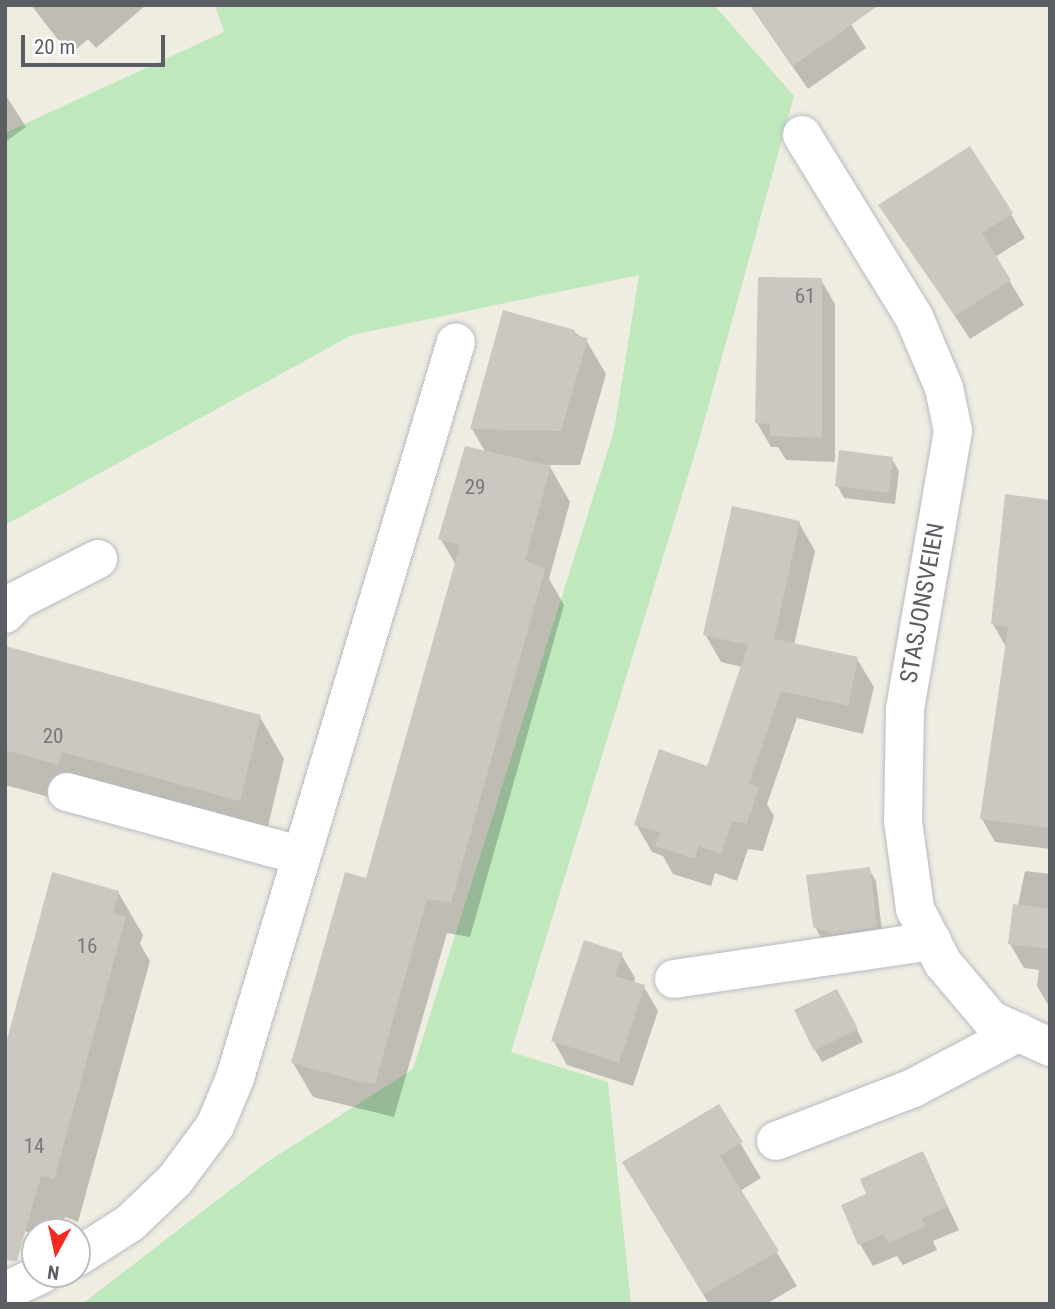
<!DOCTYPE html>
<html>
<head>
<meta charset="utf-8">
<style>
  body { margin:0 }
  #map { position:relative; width:1055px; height:1309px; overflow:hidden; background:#efece2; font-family:"Roboto Condensed",sans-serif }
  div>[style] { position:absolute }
  .green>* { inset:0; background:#bfe8bd }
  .shadow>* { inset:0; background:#0003 }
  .building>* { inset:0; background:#ccc8c1 }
  .roads { filter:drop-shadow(0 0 2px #b8bbc0) drop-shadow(0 0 2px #b8bbc0) }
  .minor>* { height:38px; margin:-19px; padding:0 19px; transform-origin:19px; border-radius:19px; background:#fff }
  span { translate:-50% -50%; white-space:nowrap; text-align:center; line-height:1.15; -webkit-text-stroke:7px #fff; paint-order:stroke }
  .number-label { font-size:21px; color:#77797b }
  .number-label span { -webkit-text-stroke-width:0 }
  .street-label { font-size:24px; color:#5b5f64 }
  .frame { position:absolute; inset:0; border:7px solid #5b5f64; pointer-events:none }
  .north { position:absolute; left:21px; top:1218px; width:70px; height:70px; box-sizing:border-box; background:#fff; border:2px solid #bdbfc1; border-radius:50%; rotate:188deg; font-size:19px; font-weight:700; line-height:28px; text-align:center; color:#5b5f64 }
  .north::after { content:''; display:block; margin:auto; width:24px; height:32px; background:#f52a22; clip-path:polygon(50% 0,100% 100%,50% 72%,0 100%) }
  .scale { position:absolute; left:21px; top:35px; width:144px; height:32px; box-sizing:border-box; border:4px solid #5b5f64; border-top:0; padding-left:9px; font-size:21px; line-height:24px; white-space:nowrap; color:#5b5f64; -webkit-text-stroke:5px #fff; paint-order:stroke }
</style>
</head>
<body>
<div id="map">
  <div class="green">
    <i style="clip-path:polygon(215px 5px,714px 5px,794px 96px,699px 440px,511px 1052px,608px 1082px,631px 1304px,82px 1304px,264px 1164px,413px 1069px,614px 431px,639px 275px,352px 335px,5px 525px,5px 133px,224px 32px)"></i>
  </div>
  <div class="shadow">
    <i style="clip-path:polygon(31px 5px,146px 5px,96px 48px,88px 39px,70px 55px)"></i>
    <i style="clip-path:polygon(750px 5px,839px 5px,866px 48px,808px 89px)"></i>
    <i style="clip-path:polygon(5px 94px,26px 127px,5px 142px)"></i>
    <i style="clip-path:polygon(881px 205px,1011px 214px,1025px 238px,995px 257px,1024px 305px,970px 339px)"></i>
    <i style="clip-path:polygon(821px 280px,835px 304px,835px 462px,786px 460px,778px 447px,771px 447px,757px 423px)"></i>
    <i style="clip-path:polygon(574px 332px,586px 340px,606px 374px,580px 465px,549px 465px,570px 502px,549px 579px,564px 605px,470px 937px,447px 933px,394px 1117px,313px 1097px,293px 1063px,367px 880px,456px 565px,440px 538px,486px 453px,472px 429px)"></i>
    <i style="clip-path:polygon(892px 459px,899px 471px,895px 504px,844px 498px,837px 485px)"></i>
    <i style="clip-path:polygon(1050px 502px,1050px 849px,995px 842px,982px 819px,1007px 649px,993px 624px)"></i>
    <i style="clip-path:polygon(799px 523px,815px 551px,794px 645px,857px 659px,874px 687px,863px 734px,797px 718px,767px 804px,774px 816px,763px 851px,748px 849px,737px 881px,715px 873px,711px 886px,673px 874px,663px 856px,652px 852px,636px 824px,708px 768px,742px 667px,721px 662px,705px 634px)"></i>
    <i style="clip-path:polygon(5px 648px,260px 717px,284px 759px,264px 843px,82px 806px,5px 785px)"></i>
    <i style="clip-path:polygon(869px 869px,876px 881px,883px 939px,822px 939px,815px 927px)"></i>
    <i style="clip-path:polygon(1025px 871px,1050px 874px,1050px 1008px,1037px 986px,1039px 970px,1024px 968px,1010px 944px)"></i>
    <i style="clip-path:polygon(118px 892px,143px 935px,140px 944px,150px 961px,78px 1222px,65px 1217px,61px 1232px,35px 1234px,5px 1226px)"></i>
    <i style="clip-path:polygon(621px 954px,635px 978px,634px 984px,644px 987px,658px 1011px,633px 1086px,567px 1065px,553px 1040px)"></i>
    <i style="clip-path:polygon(844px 1003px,863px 1042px,822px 1062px,815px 1050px)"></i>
    <i style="clip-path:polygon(718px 1106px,761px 1178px,740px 1191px,797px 1286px,766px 1304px,709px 1304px,644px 1197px)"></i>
    <i style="clip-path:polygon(922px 1153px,959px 1230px,933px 1241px,937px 1250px,903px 1265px,897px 1256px,873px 1266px,860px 1244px,868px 1195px)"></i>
  </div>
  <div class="building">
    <i style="clip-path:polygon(751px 5px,879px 5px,793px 66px)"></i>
    <i style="clip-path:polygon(970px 146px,1013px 213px,982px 233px,1011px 280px,955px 316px,878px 205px)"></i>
    <i style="clip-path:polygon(758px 277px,822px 278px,822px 438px,770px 436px,770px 424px,755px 423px)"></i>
    <i style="clip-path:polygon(503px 310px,575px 330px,574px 335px,588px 338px,561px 431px,470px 429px)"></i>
    <i style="clip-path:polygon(465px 446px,551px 466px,525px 560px,545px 569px,451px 903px,427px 899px,375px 1084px,361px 1082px,291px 1063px,345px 872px,366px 878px,421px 683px,460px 545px,438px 539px)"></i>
    <i style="clip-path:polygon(839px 450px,893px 457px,889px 493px,835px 486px)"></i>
    <i style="clip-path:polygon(1005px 494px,1050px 500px,1050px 828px,980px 819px,1008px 627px,991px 624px)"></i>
    <i style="clip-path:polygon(732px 506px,800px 521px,774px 639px,858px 657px,848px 706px,781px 691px,749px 784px,759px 787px,747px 824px,732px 821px,721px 854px,699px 846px,695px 859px,655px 846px,660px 832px,634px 825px,659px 749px,707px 766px,748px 645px,703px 635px)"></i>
    <i style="clip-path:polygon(5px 646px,261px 715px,240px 801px,62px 752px,58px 765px,5px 750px)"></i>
    <i style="clip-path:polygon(870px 867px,877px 927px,832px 934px,813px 927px,806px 875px)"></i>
    <i style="clip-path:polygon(52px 872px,119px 891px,113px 913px,126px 917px,54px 1180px,41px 1176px,17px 1261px,5px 1260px,5px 1047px)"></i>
    <i style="clip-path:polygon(1013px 904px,1050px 909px,1050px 949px,1008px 944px)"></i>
    <i style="clip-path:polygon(584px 940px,623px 953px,615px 976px,645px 985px,619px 1063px,551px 1041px)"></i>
    <i style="clip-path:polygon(837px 989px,858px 1029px,814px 1051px,794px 1010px)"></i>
    <i style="clip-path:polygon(719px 1104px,743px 1142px,720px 1156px,779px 1251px,703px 1294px,622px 1162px)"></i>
    <i style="clip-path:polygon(923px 1151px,948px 1207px,922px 1218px,925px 1227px,888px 1243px,884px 1234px,858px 1245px,841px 1205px,866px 1194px,860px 1179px)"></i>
  </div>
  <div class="roads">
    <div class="minor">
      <i style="left:802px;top:135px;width:214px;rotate:58.4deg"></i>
      <i style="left:914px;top:317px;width:77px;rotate:67.1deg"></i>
      <i style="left:944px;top:388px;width:44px;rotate:78.2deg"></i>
      <i style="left:953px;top:431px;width:283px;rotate:99.8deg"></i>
      <i style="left:905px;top:710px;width:111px;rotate:91deg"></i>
      <i style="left:903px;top:821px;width:89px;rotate:82.2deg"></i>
      <i style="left:915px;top:909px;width:61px;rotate:62.6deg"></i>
      <i style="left:943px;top:963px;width:75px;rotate:49.9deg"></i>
      <i style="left:991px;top:1020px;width:65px;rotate:24.6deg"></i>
      <i style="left:5px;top:614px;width:19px;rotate:-47deg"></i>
      <i style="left:18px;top:600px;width:90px;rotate:-27.1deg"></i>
      <i style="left:67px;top:792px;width:240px;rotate:15.2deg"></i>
      <i style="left:674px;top:979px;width:261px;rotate:-8.4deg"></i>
      <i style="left:776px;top:1141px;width:147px;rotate:-21.1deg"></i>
      <i style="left:913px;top:1088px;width:120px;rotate:-27.8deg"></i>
      <i style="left:77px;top:1257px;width:63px;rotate:-32.7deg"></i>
      <i style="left:130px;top:1223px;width:62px;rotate:-43.7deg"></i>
      <i style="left:175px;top:1180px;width:67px;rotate:-53.5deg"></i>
      <i style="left:215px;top:1126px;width:52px;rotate:-67.4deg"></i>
      <i style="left:235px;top:1078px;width:768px;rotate:-73.29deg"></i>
      <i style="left:5px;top:1291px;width:41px;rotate:-24.7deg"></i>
    </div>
  </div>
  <div class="number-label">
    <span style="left:805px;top:296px">61</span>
    <span style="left:475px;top:487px">29</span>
    <span style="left:53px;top:736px">20</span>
    <span style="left:87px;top:946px">16</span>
    <span style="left:34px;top:1146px">14</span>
  </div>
  <div class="street-label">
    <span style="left:923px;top:603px;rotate:-80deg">STASJONSVEIEN</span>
  </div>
  <div class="frame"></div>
  <div class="north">N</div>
  <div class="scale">20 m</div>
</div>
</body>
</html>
